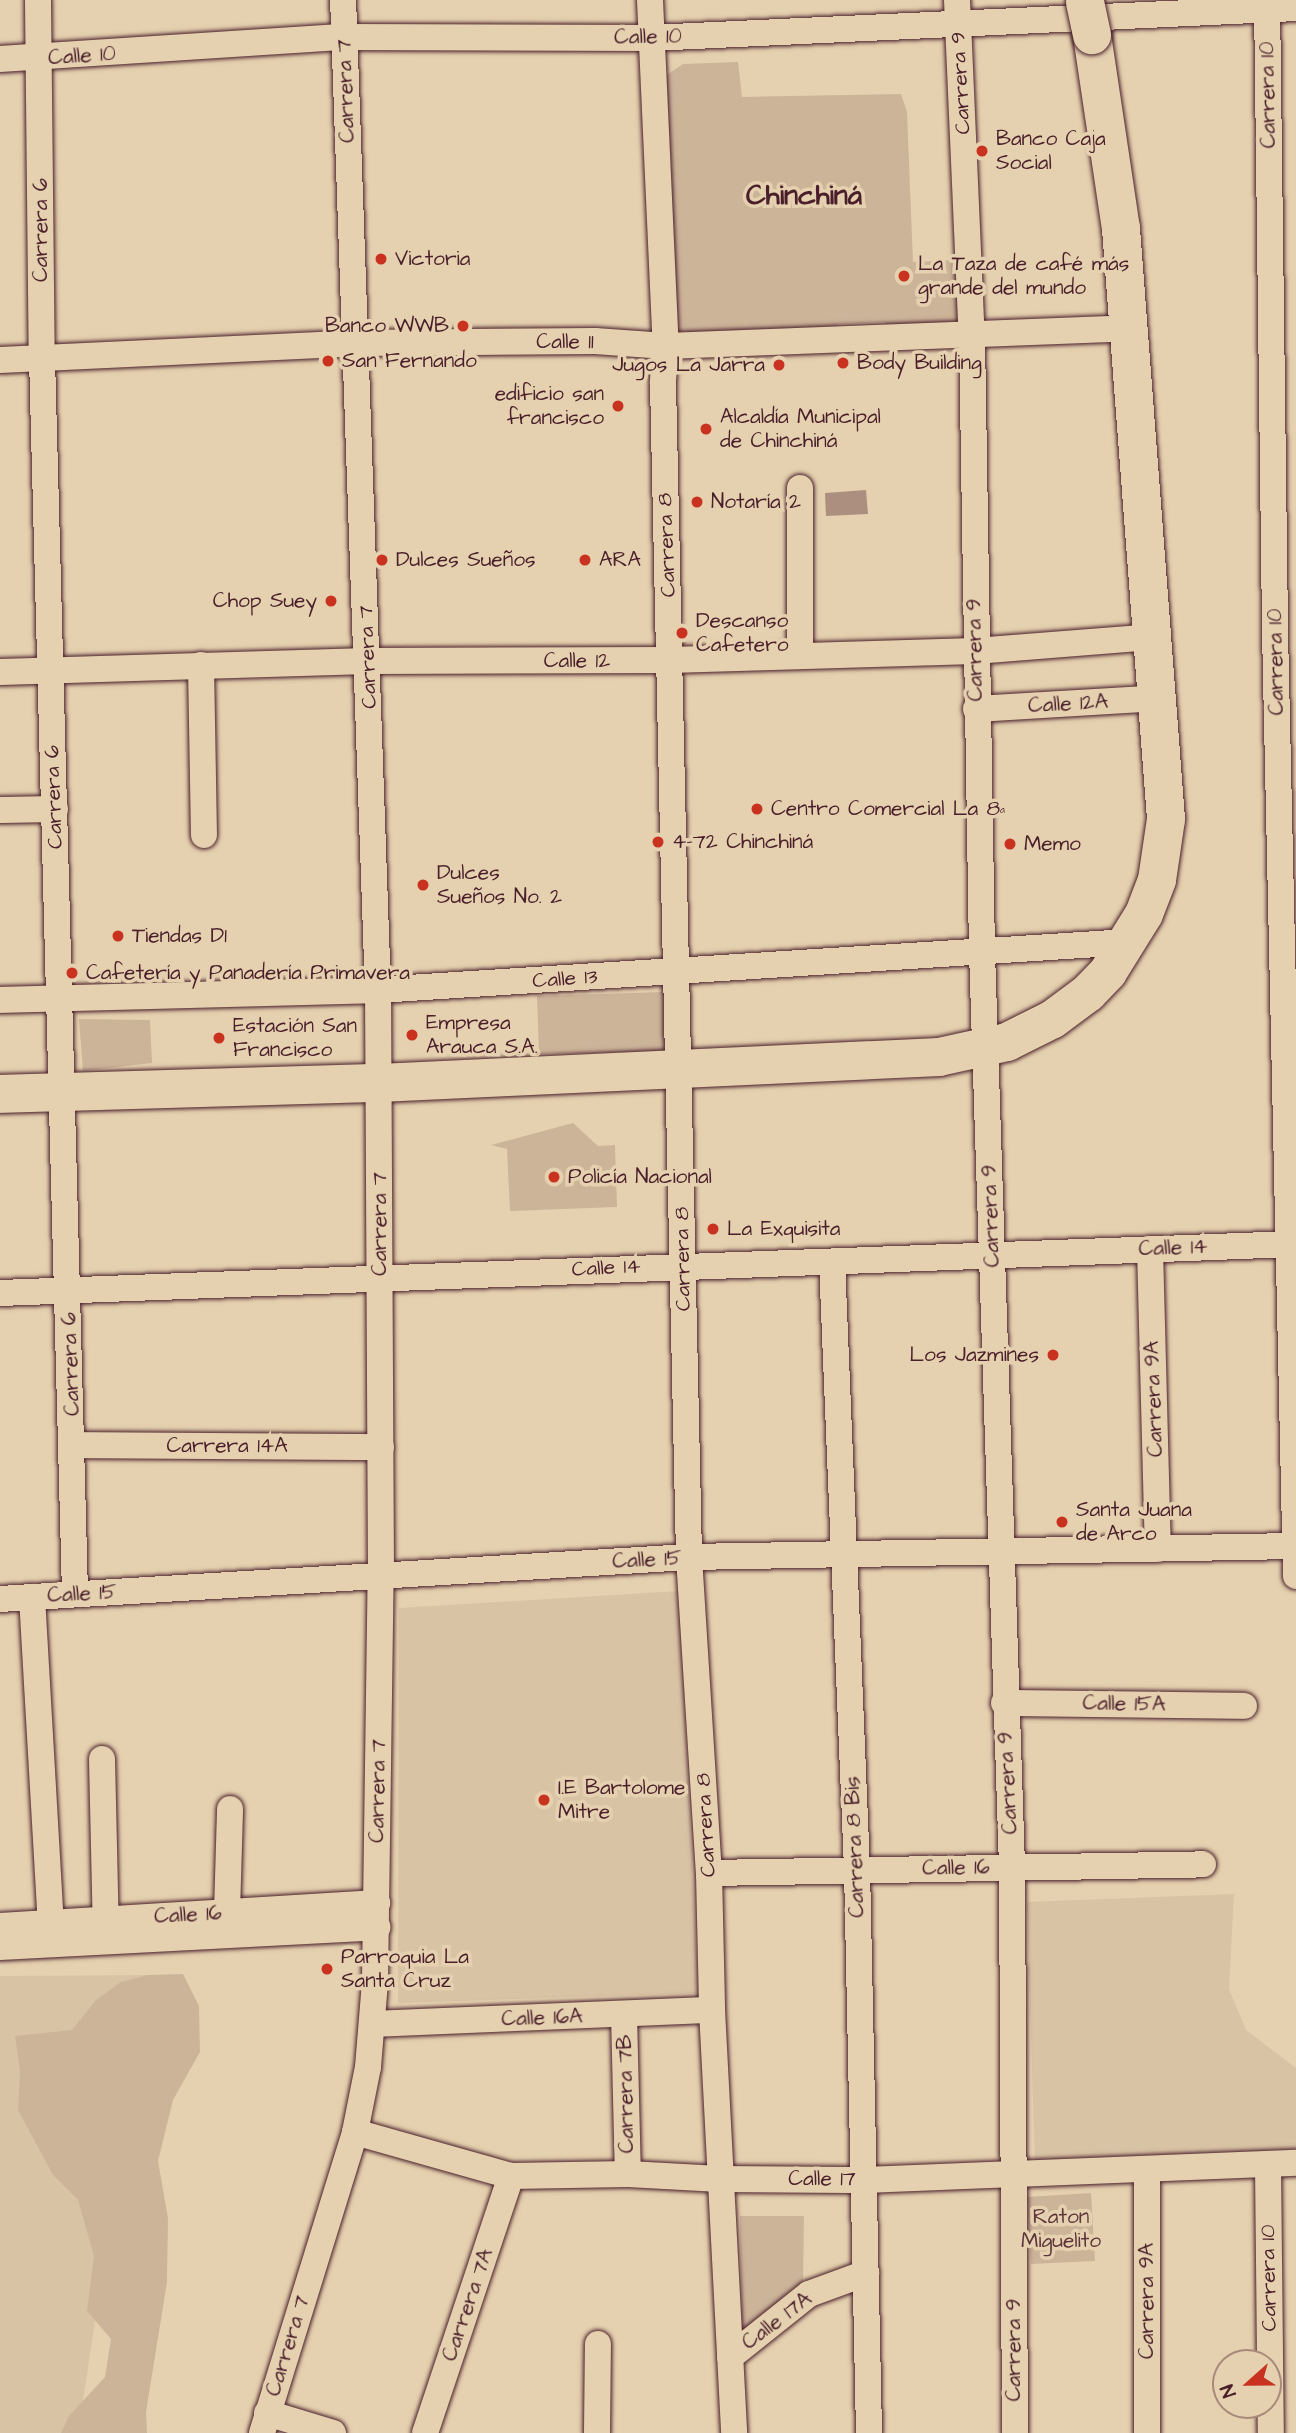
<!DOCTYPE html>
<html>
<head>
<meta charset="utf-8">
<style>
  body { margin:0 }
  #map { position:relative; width:1296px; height:2433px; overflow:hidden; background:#e5d1af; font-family:"Architects Daughter",sans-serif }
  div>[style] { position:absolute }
  .built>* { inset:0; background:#d9c3a5 }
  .green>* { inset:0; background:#ccb499 }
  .water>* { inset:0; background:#ac8f7e }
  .roads { filter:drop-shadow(0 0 2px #4a1f2b) drop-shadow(0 0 2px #4a1f2b) }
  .minor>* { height:26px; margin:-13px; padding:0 13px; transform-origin:13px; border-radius:13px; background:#e5d1af }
  .primary>* { height:38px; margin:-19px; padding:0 19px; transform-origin:19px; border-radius:19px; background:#e5d1af }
  .bridges { filter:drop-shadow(0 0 2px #4a1f2b) drop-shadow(0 0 2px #4a1f2b) }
  .primary-bridge>* { height:38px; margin:-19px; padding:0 19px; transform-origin:19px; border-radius:19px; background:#e5d1af }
  .dots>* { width:19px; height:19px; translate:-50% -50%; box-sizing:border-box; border:4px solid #e5d1af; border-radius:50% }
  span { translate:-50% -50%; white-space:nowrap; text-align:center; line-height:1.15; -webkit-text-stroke:7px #e5d1af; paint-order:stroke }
  .street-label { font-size:21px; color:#4a1f2b }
  .poi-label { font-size:21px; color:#4a1f2b }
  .left { translate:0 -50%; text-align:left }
  .right { translate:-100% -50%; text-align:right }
  .park-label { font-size:21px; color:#5e353c }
  .district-label { font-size:28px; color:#4a1f2b; font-weight:700 }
  .north { position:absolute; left:1212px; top:2349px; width:70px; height:70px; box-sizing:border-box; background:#e5d1af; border:2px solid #a78a7a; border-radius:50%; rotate:249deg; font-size:19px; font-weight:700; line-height:28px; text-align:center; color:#4a1f2b }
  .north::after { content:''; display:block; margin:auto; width:24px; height:32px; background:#c8321e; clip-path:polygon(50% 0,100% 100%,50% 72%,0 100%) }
</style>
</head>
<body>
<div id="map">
  <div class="built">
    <i style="clip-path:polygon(679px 1591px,698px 1993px,398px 2003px,399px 1608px)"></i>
    <i style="clip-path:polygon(1234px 1894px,1229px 1989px,1246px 2030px,1296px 2068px,1296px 2153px,1035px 2166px,1027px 1902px)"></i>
    <i style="clip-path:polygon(148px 1975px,78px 2433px,0 2433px,0 1976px)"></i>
  </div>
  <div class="green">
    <i style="clip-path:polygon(738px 62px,742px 97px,901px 94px,907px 112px,913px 262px,957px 260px,961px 318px,953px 328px,891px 335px,885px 322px,839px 324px,830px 338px,692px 344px,676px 332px,665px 76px,683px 64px)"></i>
    <i style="clip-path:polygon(664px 992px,666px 1051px,539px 1054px,537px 996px)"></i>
    <i style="clip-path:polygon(79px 1019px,150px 1020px,152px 1063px,83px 1071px)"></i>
    <i style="clip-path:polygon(573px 1123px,598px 1146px,615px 1145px,617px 1207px,510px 1211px,507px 1149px,491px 1145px)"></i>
    <i style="clip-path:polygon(183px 1974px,199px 2006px,200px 2052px,173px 2100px,158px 2161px,168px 2218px,167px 2282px,146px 2412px,147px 2433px,61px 2433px,69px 2416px,105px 2377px,111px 2339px,87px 2311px,94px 2256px,78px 2200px,53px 2175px,18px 2110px,20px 2071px,15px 2036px,72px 2030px,96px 2000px,121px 1982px,148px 1975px)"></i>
    <i style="clip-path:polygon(1091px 2193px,1095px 2261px,1031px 2264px,1027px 2197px)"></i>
    <i style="clip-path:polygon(740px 2216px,804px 2216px,803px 2286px,742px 2332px)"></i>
  </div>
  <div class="water">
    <i style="clip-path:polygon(866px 490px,868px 514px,826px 516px,825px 493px)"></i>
  </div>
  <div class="roads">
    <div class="minor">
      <i style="left:38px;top:0;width:358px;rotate:89.4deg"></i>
      <i style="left:42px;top:358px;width:1236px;rotate:88.47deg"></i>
      <i style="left:650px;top:0;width:346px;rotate:87.4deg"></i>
      <i style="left:666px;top:346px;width:37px;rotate:95deg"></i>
      <i style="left:663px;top:383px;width:1174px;rotate:88.73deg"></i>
      <i style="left:689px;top:1557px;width:317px;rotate:86.4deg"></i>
      <i style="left:709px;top:1873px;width:137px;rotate:88.7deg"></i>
      <i style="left:712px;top:2010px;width:424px;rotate:87deg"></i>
      <i style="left:957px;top:0;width:337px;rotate:87.5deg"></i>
      <i style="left:972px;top:337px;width:615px;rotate:89.07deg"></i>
      <i style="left:982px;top:952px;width:915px;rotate:88.12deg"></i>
      <i style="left:1012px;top:1867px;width:566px;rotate:89.7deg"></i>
      <i style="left:1267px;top:0;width:631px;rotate:89.27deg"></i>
      <i style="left:1275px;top:631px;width:945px;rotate:88.73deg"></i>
      <i style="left:0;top:59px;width:345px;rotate:-3.7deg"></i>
      <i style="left:344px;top:37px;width:307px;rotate:0.2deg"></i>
      <i style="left:651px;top:38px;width:646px;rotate:-2.66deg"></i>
      <i style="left:0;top:360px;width:357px;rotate:-2.7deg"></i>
      <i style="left:357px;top:343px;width:238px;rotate:-0.5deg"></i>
      <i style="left:595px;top:341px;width:71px;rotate:4deg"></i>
      <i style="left:666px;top:346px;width:464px;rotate:-2.2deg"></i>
      <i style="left:800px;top:488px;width:168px;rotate:90deg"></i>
      <i style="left:201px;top:665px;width:170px;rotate:89deg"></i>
      <i style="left:0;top:672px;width:368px;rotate:-1.7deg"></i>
      <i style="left:368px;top:661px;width:302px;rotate:-0.2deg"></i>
      <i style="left:670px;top:660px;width:305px;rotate:-1.7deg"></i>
      <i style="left:975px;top:651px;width:180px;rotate:-4.5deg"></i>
      <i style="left:976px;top:709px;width:183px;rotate:-3.4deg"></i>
      <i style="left:0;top:810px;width:55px;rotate:-1deg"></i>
      <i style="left:0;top:1000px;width:378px;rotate:-1.5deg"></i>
      <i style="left:378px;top:990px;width:753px;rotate:-3.66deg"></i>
      <i style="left:1150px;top:1249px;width:300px;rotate:88.5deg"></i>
      <i style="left:832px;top:1262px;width:608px;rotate:87.64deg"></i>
      <i style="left:857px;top:1869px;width:564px;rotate:88.78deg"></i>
      <i style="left:0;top:1293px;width:1297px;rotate:-2.17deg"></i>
      <i style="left:74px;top:1445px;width:307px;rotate:0.4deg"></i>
      <i style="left:32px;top:1597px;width:343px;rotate:86.7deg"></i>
      <i style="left:0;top:1599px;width:690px;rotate:-3.49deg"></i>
      <i style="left:689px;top:1557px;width:607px;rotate:-1.04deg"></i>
      <i style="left:1004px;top:1703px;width:240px;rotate:0.7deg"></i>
      <i style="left:102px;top:1759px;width:177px;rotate:88.7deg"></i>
      <i style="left:709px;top:1873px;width:494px;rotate:-1deg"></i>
      <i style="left:227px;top:1912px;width:103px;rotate:-88.3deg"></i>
      <i style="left:0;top:1926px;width:378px;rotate:-3.5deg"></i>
      <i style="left:0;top:1947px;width:378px;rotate:-3deg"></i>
      <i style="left:624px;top:2015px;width:159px;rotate:88.6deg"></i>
      <i style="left:373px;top:2024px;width:339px;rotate:-2.4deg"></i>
      <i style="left:355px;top:2132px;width:162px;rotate:15.8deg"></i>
      <i style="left:511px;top:2176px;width:117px;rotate:-1deg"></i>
      <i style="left:628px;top:2174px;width:92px;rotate:3.1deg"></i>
      <i style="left:720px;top:2179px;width:145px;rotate:0.4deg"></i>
      <i style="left:865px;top:2180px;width:431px;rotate:-2.3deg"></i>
      <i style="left:1268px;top:2165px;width:268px;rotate:89.4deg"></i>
      <i style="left:730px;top:2357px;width:101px;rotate:-38.6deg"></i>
      <i style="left:809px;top:2294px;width:61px;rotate:-20.2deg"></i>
      <i style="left:267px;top:2413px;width:69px;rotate:16.9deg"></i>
      <i style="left:262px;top:2433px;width:315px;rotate:-72.8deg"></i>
      <i style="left:355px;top:2132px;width:66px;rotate:-78.7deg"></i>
      <i style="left:368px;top:2067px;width:86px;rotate:-85.3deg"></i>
      <i style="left:375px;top:1981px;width:405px;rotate:-89.2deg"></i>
      <i style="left:381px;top:1576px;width:586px;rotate:-90.29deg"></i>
      <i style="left:378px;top:990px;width:991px;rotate:-92.02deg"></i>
      <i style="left:425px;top:2433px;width:271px;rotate:-71.5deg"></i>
      <i style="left:597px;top:2433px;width:89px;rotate:-89.4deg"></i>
      <i style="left:1147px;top:2433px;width:263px;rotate:-90deg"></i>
    </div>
    <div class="primary">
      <i style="left:0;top:1094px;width:379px;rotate:-1.7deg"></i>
      <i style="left:379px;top:1083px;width:561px;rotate:-2.66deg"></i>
      <i style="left:939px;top:1057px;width:70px;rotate:-12.4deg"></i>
      <i style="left:1007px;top:1042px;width:51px;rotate:-26.6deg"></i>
      <i style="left:1053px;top:1019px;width:44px;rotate:-36.6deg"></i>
      <i style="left:1088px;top:993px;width:29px;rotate:-46deg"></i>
      <i style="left:1108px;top:972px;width:68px;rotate:-58.2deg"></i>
      <i style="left:1144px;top:914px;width:36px;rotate:-69deg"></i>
      <i style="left:1157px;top:880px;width:62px;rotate:-81.6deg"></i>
      <i style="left:1166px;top:819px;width:592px;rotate:-94.36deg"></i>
      <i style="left:1121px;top:229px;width:196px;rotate:-98.5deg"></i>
    </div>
  </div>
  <div class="bridges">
    <div class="primary-bridge">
      <i style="left:1085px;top:2px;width:34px;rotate:78deg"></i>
    </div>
  </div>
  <div class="dots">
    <i style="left:982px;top:151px;background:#c8321e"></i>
    <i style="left:381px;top:259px;background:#c8321e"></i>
    <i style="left:904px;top:276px;background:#c8321e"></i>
    <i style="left:463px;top:326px;background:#c8321e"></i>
    <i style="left:328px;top:361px;background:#c8321e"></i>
    <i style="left:843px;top:363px;background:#c8321e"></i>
    <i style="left:779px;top:365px;background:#c8321e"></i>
    <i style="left:618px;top:406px;background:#c8321e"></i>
    <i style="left:706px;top:429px;background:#c8321e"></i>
    <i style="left:697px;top:502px;background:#c8321e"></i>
    <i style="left:382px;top:560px;background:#c8321e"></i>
    <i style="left:585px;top:560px;background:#c8321e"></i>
    <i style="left:331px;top:601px;background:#c8321e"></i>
    <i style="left:682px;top:633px;background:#c8321e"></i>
    <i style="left:757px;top:809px;background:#c8321e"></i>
    <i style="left:658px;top:842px;background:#c8321e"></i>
    <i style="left:1010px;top:844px;background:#c8321e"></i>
    <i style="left:423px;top:885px;background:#c8321e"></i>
    <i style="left:118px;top:936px;background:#c8321e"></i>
    <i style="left:72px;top:973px;background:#c8321e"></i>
    <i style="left:412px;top:1035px;background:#c8321e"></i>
    <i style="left:219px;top:1038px;background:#c8321e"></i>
    <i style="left:554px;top:1177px;background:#c8321e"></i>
    <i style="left:713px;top:1229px;background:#c8321e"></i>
    <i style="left:1053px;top:1355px;background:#c8321e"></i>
    <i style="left:1062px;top:1522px;background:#c8321e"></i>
    <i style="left:544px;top:1800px;background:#c8321e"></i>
    <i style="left:327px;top:1969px;background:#c8321e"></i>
  </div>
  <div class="street-label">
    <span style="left:648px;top:37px;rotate:-1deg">Calle 10</span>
    <span style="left:82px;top:56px;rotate:-4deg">Calle 10</span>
    <span style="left:961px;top:83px;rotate:-93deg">Carrera 9</span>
    <span style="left:346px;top:91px;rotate:-92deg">Carrera 7</span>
    <span style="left:1268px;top:95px;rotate:-91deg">Carrera 10</span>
    <span style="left:41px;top:230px;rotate:-90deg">Carrera 6</span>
    <span style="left:565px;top:342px">Calle 11</span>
    <span style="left:667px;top:545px;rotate:-92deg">Carrera 8</span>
    <span style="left:975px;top:650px;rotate:-91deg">Carrera 9</span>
    <span style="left:368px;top:657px;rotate:-92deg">Carrera 7</span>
    <span style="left:577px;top:661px">Calle 12</span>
    <span style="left:1276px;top:662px;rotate:-91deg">Carrera 10</span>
    <span style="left:1068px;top:704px;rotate:-3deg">Calle 12A</span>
    <span style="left:54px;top:797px;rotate:-92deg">Carrera 6</span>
    <span style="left:565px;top:979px;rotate:-4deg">Calle 13</span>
    <span style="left:991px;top:1216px;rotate:-92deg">Carrera 9</span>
    <span style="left:380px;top:1224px;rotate:-90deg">Carrera 7</span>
    <span style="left:1173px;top:1248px;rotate:-2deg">Calle 14</span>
    <span style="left:683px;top:1259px;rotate:-91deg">Carrera 8</span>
    <span style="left:606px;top:1268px;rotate:-3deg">Calle 14</span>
    <span style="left:71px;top:1364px;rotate:-92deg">Carrera 6</span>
    <span style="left:1154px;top:1399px;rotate:-92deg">Carrera 9A</span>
    <span style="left:227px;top:1446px">Carrera 14A</span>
    <span style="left:647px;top:1560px;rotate:-3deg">Calle 15</span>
    <span style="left:82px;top:1594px;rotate:-3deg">Calle 15</span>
    <span style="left:1124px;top:1704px;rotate:1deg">Calle 15A</span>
    <span style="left:1008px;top:1783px;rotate:-93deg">Carrera 9</span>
    <span style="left:378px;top:1791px;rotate:-89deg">Carrera 7</span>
    <span style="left:706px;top:1825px;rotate:-93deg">Carrera 8</span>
    <span style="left:855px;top:1847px;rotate:-92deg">Carrera 8 Bis</span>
    <span style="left:956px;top:1868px;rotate:-1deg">Calle 16</span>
    <span style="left:188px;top:1915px;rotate:-3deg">Calle 16</span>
    <span style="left:542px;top:2018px;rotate:-2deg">Calle 16A</span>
    <span style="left:626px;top:2094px;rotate:-91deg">Carrera 7B</span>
    <span style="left:822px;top:2179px">Calle 17</span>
    <span style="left:1269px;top:2278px;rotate:-91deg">Carrera 10</span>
    <span style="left:1147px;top:2301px;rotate:-90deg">Carrera 9A</span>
    <span style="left:468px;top:2305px;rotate:-71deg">Carrera 7A</span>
    <span style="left:777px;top:2321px;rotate:-37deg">Calle 17A</span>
    <span style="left:288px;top:2346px;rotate:-73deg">Carrera 7</span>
    <span style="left:1014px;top:2350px;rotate:-90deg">Carrera 9</span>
  </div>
  <div class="poi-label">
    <span class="left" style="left:996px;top:151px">Banco Caja<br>Social</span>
    <span class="left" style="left:395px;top:259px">Victoria</span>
    <span class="left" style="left:918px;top:276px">La Taza de café más<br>grande del mundo</span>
    <span class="right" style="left:449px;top:326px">Banco WWB</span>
    <span class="left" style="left:342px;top:361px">San Fernando</span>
    <span class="left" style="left:857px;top:363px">Body Building</span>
    <span class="right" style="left:765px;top:365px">Jugos La Jarra</span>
    <span class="right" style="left:604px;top:406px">edificio san<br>francisco</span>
    <span class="left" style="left:720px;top:429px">Alcaldía Municipal<br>de Chinchiná</span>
    <span class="left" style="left:711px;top:502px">Notaría 2</span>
    <span class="left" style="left:396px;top:560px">Dulces Sueños</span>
    <span class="left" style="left:599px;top:560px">ARA</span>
    <span class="right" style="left:317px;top:601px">Chop Suey</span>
    <span class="left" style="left:696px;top:633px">Descanso<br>Cafetero</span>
    <span class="left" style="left:771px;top:809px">Centro Comercial La 8ª</span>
    <span class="left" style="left:672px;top:842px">4-72 Chinchiná</span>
    <span class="left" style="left:1024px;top:844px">Memo</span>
    <span class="left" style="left:437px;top:885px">Dulces<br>Sueños No. 2</span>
    <span class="left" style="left:132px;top:936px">Tiendas D1</span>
    <span class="left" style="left:86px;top:973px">Cafetería y Panadería Primavera</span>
    <span class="left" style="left:426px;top:1035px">Empresa<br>Arauca S.A.</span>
    <span class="left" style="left:233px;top:1038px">Estación San<br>Francisco</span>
    <span class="left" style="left:568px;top:1177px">Policía Nacional</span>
    <span class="left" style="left:727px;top:1229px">La Exquisita</span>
    <span class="right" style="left:1039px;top:1355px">Los Jazmines</span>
    <span class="left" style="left:1076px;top:1522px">Santa Juana<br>de Arco</span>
    <span class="left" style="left:558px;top:1800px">I.E Bartolome<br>Mitre</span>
    <span class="left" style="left:341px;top:1969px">Parroquia La<br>Santa Cruz</span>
  </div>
  <div class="park-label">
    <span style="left:1061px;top:2229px">Raton<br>Miguelito</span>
  </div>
  <div class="district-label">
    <span style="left:804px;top:196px">Chinchiná</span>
  </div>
  <div class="north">N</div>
</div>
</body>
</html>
